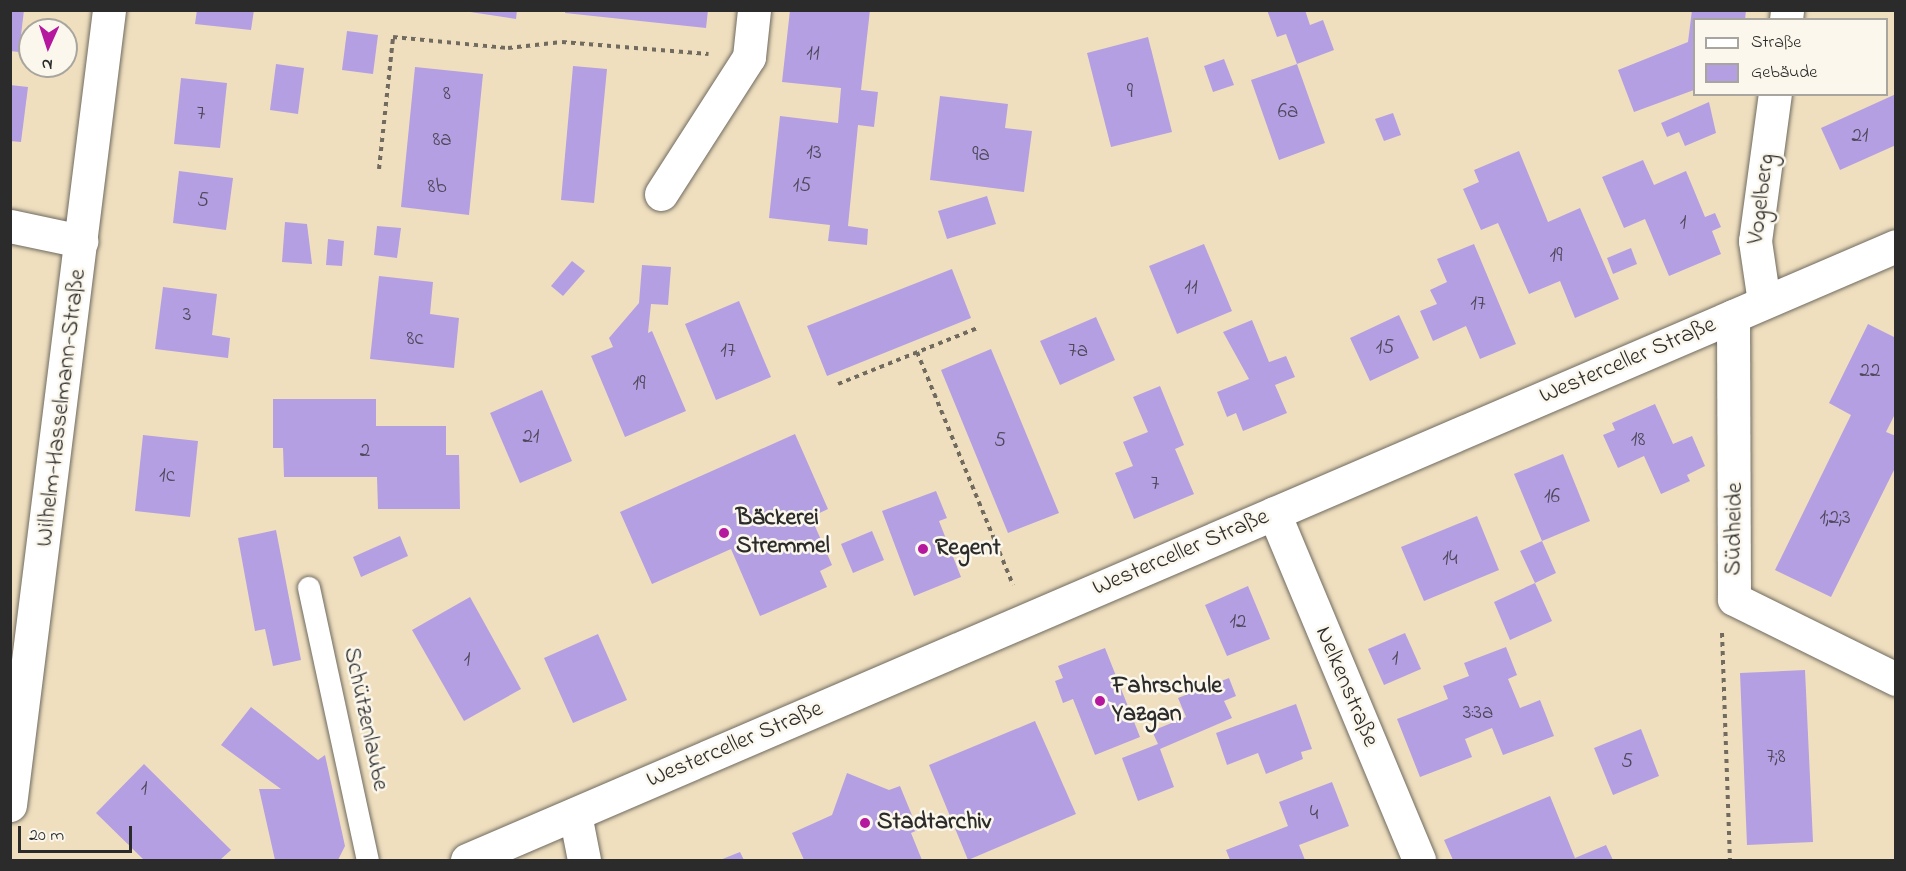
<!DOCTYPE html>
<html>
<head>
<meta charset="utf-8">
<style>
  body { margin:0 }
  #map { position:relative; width:1906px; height:871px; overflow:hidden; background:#efdfbf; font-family:"Indie Flower",sans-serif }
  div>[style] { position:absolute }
  .building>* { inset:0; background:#b49fe3 }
  .path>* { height:4px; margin-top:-2px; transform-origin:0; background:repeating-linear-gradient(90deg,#706a5f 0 4.5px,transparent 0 9px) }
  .roads { filter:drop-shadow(0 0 2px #706a5f) drop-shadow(0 0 2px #706a5f) }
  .service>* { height:22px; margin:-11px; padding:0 11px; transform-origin:11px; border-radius:11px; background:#fff }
  .minor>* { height:33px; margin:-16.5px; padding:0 16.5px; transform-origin:16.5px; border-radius:16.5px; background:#fff }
  .tertiary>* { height:33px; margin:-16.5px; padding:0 16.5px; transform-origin:16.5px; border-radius:16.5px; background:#fff }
  .dots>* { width:16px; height:16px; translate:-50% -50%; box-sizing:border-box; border:3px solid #fbf7ec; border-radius:50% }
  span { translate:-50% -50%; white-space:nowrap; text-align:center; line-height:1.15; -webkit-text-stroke:5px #fbf7ec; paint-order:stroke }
  .number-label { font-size:21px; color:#4d4859 }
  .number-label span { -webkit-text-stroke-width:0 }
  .street-label { font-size:24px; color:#2b2b2b }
  .poi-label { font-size:24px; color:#2b2b2b; font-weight:700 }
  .left { translate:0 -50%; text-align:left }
  .frame { position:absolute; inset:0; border:12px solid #2b2b2b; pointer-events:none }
  .legend { position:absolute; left:1693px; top:18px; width:195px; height:78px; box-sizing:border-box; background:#fbf7ec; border:2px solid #a8a59f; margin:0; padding:8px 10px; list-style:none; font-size:18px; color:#2b2b2b }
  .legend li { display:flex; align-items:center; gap:12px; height:30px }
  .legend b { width:30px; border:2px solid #a8a59f }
  .north { position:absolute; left:18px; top:18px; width:60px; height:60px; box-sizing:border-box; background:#fbf7ec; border:2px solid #a8a59f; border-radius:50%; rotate:183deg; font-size:16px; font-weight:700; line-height:24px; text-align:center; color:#2b2b2b }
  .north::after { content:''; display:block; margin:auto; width:21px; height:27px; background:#b5179e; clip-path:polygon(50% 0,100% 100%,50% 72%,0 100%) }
  .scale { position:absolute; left:18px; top:826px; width:114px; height:27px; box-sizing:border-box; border:3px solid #2b2b2b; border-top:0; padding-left:8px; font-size:18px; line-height:21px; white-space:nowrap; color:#2b2b2b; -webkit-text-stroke:4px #fbf7ec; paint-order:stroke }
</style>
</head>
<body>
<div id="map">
  <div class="building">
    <i style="clip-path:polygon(10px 10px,24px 10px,19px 52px,10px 51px)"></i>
    <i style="clip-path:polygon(197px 10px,254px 10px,251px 30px,195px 24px)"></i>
    <i style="clip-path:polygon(457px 10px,517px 10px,516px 19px)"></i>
    <i style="clip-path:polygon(708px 10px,706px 28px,565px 13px,566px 10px)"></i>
    <i style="clip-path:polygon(790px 10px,870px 10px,861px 90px,878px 92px,874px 127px,858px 125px,848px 226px,868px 229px,867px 245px,828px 241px,830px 225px,769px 218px,780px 116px,838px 123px,841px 88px,782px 82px)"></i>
    <i style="clip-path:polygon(1267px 10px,1305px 10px,1310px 25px,1323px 20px,1334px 50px,1297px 64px,1286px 34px,1277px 37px)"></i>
    <i style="clip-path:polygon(1692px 10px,1746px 10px,1745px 20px,1694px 20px,1694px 90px,1634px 112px,1618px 70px,1688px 42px)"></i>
    <i style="clip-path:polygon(347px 31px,378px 35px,373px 74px,342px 70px)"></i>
    <i style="clip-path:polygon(1148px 37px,1172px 132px,1111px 147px,1087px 53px)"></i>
    <i style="clip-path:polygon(1224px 59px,1234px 85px,1213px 92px,1204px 66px)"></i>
    <i style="clip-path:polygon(276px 64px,304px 68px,298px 114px,270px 110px)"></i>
    <i style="clip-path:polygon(1297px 64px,1325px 143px,1279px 160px,1251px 80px)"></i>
    <i style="clip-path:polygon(573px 66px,607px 69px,594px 203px,561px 200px)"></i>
    <i style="clip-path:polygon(415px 67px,483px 74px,469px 215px,401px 207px)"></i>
    <i style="clip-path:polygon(181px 78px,227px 83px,220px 148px,174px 144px)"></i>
    <i style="clip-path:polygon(10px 85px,28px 87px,21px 142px,10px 141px)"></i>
    <i style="clip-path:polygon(1896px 94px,1896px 145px,1840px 170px,1821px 128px)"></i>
    <i style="clip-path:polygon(940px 96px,1008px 104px,1005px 128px,1032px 131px,1024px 192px,930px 180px)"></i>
    <i style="clip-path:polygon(1709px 102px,1716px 133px,1685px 146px,1679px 132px,1667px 137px,1661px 123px)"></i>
    <i style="clip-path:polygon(1393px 113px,1401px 135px,1384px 141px,1375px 119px)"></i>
    <i style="clip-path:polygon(1519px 151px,1548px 222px,1580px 208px,1619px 299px,1575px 318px,1560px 281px,1529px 294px,1498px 223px,1481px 230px,1463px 189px,1479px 182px,1474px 170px)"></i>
    <i style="clip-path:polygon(1643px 160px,1654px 185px,1686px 171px,1705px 217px,1715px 213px,1721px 227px,1712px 231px,1721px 254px,1669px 276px,1645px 219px,1624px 228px,1602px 177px)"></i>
    <i style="clip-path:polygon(179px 171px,233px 178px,226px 230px,173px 223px)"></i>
    <i style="clip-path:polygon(987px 196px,996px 224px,947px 239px,938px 211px)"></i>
    <i style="clip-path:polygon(285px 222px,307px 224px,312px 264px,282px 262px)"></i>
    <i style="clip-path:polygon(377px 226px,401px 228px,397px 258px,374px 255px)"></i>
    <i style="clip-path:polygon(328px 239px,344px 241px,342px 266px,326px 265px)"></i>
    <i style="clip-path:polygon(1204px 244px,1232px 311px,1177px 334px,1149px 266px)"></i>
    <i style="clip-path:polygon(1474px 244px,1516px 344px,1480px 359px,1466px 326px,1433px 341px,1420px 311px,1437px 304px,1430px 290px,1447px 282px,1437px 259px)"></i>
    <i style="clip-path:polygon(1631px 248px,1637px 264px,1613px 274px,1607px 258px)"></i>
    <i style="clip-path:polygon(572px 261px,585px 271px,563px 296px,551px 286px)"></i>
    <i style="clip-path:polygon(642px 265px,671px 267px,668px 305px,651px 304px,648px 333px,652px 331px,686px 411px,625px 437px,591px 356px,613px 347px,609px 338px,639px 303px)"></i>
    <i style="clip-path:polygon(952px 269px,971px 318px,827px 376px,807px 326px)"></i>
    <i style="clip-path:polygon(379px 276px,433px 282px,430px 314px,459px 318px,454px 368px,370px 359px)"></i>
    <i style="clip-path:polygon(163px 287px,217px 294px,212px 335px,230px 338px,228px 358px,155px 349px)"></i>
    <i style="clip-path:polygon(739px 301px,771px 377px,716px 400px,685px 324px)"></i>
    <i style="clip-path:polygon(1399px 315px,1419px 358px,1370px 381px,1350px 338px)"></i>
    <i style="clip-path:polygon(1096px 317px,1115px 360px,1060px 385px,1040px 341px)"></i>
    <i style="clip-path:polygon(1252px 320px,1269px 362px,1286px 356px,1295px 377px,1275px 385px,1287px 413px,1243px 431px,1236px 413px,1227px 417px,1217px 392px,1249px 379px,1223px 332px)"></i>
    <i style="clip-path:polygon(1868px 324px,1896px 338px,1896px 412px,1886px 432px,1896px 436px,1896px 466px,1831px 597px,1775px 570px,1851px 415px,1829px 403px)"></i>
    <i style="clip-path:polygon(991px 349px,1059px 513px,1008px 533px,941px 370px)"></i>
    <i style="clip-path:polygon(1160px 386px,1184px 445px,1175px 449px,1194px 494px,1134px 519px,1115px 473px,1133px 466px,1123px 442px,1148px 432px,1133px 397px)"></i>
    <i style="clip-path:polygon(542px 390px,572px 461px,520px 483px,490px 413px)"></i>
    <i style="clip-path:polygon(273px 399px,376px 399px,376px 426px,446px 426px,446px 455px,459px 455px,460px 509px,378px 509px,377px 477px,284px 477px,283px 448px,273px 448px)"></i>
    <i style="clip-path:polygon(1655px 404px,1673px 444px,1692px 436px,1705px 466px,1687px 475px,1690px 481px,1661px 494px,1644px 456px,1618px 468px,1603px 435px,1615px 430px,1612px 423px)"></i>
    <i style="clip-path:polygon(795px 434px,828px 509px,811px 517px,832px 565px,820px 571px,827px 587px,760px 616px,731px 549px,652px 584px,620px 512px)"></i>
    <i style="clip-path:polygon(143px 435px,198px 441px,190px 517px,135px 511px)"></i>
    <i style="clip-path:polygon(1563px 454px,1590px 521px,1542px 541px,1514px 474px)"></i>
    <i style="clip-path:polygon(936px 491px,947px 518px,939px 521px,961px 577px,914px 596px,882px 511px)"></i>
    <i style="clip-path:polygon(1477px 516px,1499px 570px,1424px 601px,1401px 547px)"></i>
    <i style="clip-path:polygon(276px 530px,301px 660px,273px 666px,265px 629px,255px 631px,238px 538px)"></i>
    <i style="clip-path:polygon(872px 531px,884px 560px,853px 573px,841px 544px)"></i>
    <i style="clip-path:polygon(400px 536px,408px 556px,361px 577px,353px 557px)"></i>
    <i style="clip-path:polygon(1542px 541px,1556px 573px,1535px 583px,1520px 551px)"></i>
    <i style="clip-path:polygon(1535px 583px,1552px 621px,1510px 640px,1494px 602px)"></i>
    <i style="clip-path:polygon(1248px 586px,1270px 639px,1227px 656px,1205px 605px)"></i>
    <i style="clip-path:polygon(470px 597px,521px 689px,464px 721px,412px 630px)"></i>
    <i style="clip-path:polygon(1405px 633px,1421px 669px,1384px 685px,1368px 649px)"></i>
    <i style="clip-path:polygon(598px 634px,627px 700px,573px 723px,544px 658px)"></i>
    <i style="clip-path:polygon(1506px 647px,1517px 675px,1508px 679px,1520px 708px,1540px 700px,1554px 736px,1503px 755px,1492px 728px,1465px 739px,1472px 757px,1420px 777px,1397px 719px,1448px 699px,1443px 686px,1469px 676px,1464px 663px)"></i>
    <i style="clip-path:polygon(1105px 648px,1140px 737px,1095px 755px,1073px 699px,1063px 703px,1055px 681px,1063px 678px,1058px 666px)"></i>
    <i style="clip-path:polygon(1805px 670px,1813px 842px,1747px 845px,1740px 673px)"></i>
    <i style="clip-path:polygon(1229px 678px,1236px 696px,1224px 701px,1232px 718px,1160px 749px,1174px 787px,1138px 801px,1122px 758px,1158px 744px,1152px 731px,1186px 717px,1178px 698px)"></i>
    <i style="clip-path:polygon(1296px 704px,1312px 749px,1301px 752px,1303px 759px,1266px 774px,1258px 753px,1227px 765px,1216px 733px)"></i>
    <i style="clip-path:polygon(251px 707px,318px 760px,325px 755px,345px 846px,338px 860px,275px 860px,259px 789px,281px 789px,221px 745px)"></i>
    <i style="clip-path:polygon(1035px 721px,1076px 814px,968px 860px,929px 765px)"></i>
    <i style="clip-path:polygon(1641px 729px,1659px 776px,1613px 795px,1594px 748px)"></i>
    <i style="clip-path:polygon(144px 764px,231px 850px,220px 860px,144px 860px,96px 813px)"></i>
    <i style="clip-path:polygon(847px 773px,889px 790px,900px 786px,918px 830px,911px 833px,922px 860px,804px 860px,792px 833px,832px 815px)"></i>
    <i style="clip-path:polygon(1332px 782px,1349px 826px,1299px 845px,1305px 860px,1230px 860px,1226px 850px,1288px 826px,1279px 802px)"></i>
    <i style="clip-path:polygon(1550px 796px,1575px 858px,1606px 845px,1613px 860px,1453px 860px,1444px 840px)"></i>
    <i style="clip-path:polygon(740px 852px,744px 860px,720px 860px)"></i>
  </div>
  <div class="path">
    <i style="left:379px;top:169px;width:133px;rotate:-83.9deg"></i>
    <i style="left:393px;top:37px;width:116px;rotate:5.5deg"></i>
    <i style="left:508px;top:48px;width:54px;rotate:-6.3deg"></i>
    <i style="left:562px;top:42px;width:147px;rotate:4.7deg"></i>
    <i style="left:917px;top:352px;width:252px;rotate:67.6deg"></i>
    <i style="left:838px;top:384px;width:150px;rotate:-21.9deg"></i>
    <i style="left:1722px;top:633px;width:227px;rotate:88deg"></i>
  </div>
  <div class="roads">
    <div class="service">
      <i style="left:309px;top:588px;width:278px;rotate:77.8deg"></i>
    </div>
    <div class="minor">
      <i style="left:1786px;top:20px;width:10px;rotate:-84deg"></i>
      <i style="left:661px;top:194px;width:163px;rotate:-57.3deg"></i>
      <i style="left:749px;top:57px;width:47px;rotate:-83.9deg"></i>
      <i style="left:10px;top:226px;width:73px;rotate:11.9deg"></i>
      <i style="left:1764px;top:302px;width:62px;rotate:-98.4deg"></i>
      <i style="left:1755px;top:241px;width:148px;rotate:-82.3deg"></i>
      <i style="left:1733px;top:316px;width:283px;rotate:89.8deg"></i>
      <i style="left:1734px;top:599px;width:181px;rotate:26.3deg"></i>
      <i style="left:1274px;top:513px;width:376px;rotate:67.3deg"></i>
      <i style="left:10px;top:805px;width:801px;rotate:-82.9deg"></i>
      <i style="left:575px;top:814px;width:47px;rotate:78.9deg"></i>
    </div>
    <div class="tertiary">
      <i style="left:467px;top:860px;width:1555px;rotate:-23.25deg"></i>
    </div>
  </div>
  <div class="dots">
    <i style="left:724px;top:533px;background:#b5179e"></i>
    <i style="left:923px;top:549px;background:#b5179e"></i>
    <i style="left:1100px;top:701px;background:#b5179e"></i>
    <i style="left:865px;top:823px;background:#b5179e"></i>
  </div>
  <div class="number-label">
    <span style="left:813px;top:54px">11</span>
    <span style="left:1130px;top:92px">9</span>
    <span style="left:447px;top:94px">8</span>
    <span style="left:1288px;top:112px">6a</span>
    <span style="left:201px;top:114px">7</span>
    <span style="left:1860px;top:136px">21</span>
    <span style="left:442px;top:140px">8a</span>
    <span style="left:814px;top:153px">13</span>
    <span style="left:981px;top:155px">9a</span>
    <span style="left:802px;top:186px">15</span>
    <span style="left:437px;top:187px">8b</span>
    <span style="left:203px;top:201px">5</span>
    <span style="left:1683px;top:223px">1</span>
    <span style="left:1556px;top:256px">19</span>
    <span style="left:1191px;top:288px">11</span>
    <span style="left:1478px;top:304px">17</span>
    <span style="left:187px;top:315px">3</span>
    <span style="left:415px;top:339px">8c</span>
    <span style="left:1385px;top:348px">15</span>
    <span style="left:728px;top:351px">17</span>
    <span style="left:1078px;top:351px">7a</span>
    <span style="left:1870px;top:371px">22</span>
    <span style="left:639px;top:384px">19</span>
    <span style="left:531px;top:437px">21</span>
    <span style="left:1638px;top:440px">18</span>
    <span style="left:1000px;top:441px">5</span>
    <span style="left:365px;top:451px">2</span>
    <span style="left:167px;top:476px">1c</span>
    <span style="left:1155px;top:484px">7</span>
    <span style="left:1552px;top:497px">16</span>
    <span style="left:1835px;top:518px">1;2;3</span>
    <span style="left:1450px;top:559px">14</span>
    <span style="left:1238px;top:622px">12</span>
    <span style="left:1395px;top:659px">1</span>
    <span style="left:467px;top:660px">1</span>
    <span style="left:1478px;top:713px">3:3a</span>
    <span style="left:1776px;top:757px">7;8</span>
    <span style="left:1627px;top:762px">5</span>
    <span style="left:144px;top:789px">1</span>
    <span style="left:1314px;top:814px">4</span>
  </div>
  <div class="street-label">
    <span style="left:1762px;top:199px;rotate:-83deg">Vogelberg</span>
    <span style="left:1628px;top:361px;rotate:-23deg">Westerceller Straße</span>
    <span style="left:62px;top:408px;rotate:-83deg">Wilhelm-Hasselmann-Straße</span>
    <span style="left:1735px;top:529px;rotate:-89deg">Südheide</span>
    <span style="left:1181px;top:553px;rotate:-23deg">Westerceller Straße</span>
    <span style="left:1346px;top:687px;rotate:67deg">Nelkenstraße</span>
    <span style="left:365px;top:719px;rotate:78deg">Schützenlaube</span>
    <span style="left:735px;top:745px;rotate:-23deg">Westerceller Straße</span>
  </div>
  <div class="poi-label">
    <span class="left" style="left:736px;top:533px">Bäckerei<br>Stremmel</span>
    <span class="left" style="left:935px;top:549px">Regent</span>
    <span class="left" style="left:1112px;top:701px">Fahrschule<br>Yazgan</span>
    <span class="left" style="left:877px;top:823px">Stadtarchiv</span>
  </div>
  <div class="frame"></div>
  <ul class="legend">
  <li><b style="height:8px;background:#fff"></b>Straße</li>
  <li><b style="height:16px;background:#b49fe3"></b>Gebäude</li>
  </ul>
  <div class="north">N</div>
  <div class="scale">20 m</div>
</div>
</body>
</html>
